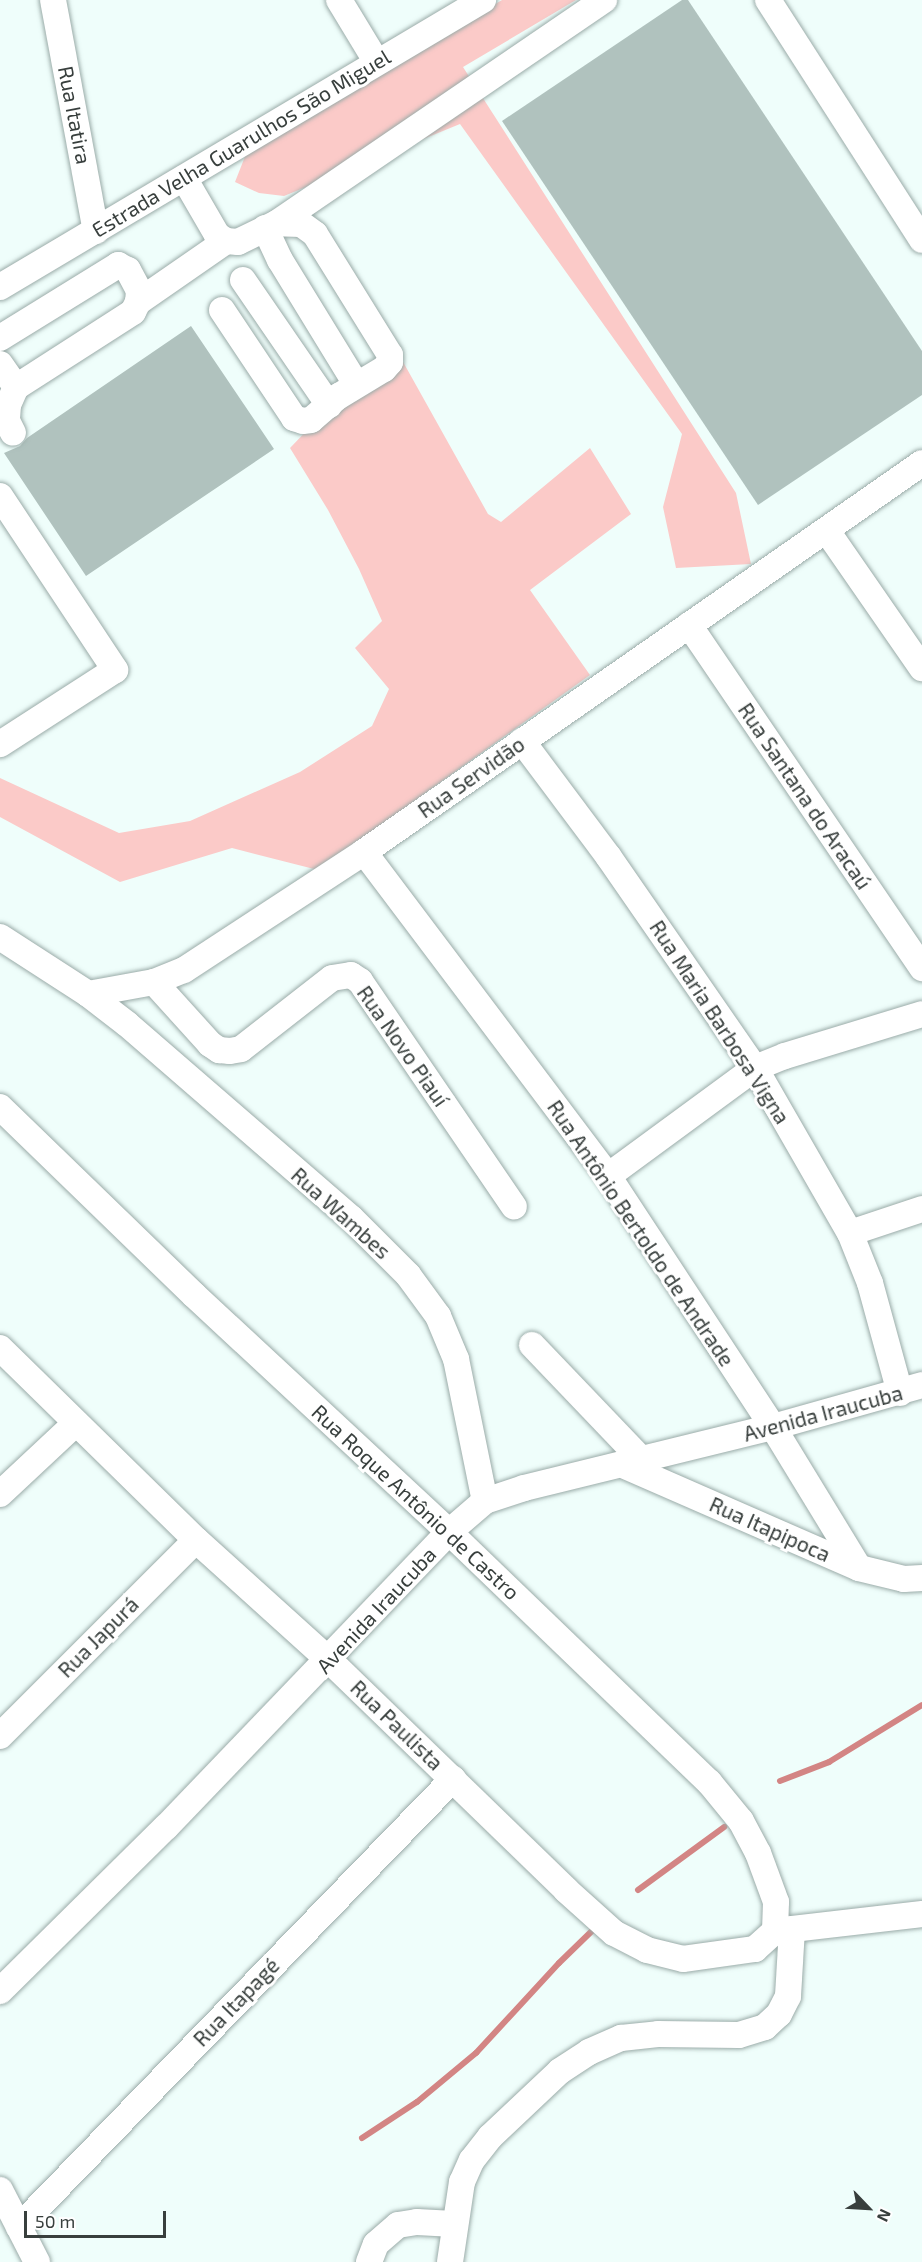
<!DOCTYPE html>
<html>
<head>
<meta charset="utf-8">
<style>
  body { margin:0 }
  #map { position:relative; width:922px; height:2262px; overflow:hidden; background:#effefb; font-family:"Exo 2",sans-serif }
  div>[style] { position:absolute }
  .green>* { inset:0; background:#fbcac8 }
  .stream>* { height:6px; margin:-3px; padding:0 3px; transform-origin:3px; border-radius:3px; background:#d38584 }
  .building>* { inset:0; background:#b0c2be }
  .roads { filter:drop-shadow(0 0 2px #9aaba8) drop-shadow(0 0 2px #9aaba8) }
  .minor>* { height:26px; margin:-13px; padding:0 13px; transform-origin:13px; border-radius:13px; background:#fff }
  span { translate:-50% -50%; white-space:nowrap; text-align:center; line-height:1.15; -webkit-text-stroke:6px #fff; paint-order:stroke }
  .street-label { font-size:21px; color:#383f3d }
  .north { position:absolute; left:838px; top:2178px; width:60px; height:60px; -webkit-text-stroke:4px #fff; paint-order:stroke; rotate:115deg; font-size:16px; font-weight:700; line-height:24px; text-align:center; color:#383f3d }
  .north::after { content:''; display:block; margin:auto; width:21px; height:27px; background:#383f3d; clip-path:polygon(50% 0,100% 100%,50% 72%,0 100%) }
  .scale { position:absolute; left:24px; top:2211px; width:142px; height:27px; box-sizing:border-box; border:3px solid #383f3d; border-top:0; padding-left:8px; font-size:18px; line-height:21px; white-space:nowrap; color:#383f3d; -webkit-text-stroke:4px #fff; paint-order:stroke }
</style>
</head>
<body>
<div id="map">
  <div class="green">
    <i style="clip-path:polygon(502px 0,576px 0,463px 67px,736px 493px,751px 564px,676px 568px,663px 507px,682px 434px,460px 124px,284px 196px,259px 193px,235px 182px,246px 154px)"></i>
    <i style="clip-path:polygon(402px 360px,488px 514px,501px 522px,590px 448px,631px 514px,530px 590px,590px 675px,318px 870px,232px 848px,120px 882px,0 817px,0 778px,119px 833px,190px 821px,300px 772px,372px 726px,389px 689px,355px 648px,382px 621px,359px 569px,328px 510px,290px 448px,339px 397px)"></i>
  </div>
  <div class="stream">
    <i style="left:780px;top:1781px;width:53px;rotate:-21.2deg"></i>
    <i style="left:829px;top:1762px;width:109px;rotate:-31.5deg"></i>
    <i style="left:638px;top:1890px;width:107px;rotate:-36.2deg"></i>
    <i style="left:362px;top:2138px;width:66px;rotate:-33.2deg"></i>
    <i style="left:417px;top:2102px;width:77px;rotate:-39.7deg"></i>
    <i style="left:476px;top:2053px;width:122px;rotate:-47.3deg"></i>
    <i style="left:559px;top:1963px;width:52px;rotate:-44.2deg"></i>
  </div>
  <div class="building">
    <i style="clip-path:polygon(682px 0,688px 0,922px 351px,922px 395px,758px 505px,502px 121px)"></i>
    <i style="clip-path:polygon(191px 326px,274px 449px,86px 576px,4px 453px,20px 446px,27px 438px)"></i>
  </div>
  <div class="roads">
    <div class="minor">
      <i style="left:53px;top:0;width:235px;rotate:79.5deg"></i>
      <i style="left:339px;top:0;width:71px;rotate:58.8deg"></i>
      <i style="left:768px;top:0;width:285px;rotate:57.3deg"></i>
      <i style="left:184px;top:178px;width:66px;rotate:59.9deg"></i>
      <i style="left:217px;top:235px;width:11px;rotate:34deg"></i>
      <i style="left:226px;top:241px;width:12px;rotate:5deg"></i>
      <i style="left:238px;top:242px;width:43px;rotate:-26deg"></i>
      <i style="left:277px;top:223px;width:396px;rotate:-34.3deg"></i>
      <i style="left:265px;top:228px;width:35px;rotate:65deg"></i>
      <i style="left:280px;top:260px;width:145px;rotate:58.5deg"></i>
      <i style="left:243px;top:280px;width:152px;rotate:55.5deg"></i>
      <i style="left:0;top:287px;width:562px;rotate:-30.72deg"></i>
      <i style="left:138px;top:302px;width:107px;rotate:-34.7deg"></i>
      <i style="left:222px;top:310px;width:130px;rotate:56.3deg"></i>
      <i style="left:294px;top:418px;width:9px;rotate:18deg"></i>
      <i style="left:303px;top:421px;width:8px;rotate:-7deg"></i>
      <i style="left:311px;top:420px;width:37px;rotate:-41deg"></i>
      <i style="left:339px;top:396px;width:52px;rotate:-31deg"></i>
      <i style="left:384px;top:369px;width:9px;rotate:-49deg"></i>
      <i style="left:390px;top:362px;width:7px;rotate:-90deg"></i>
      <i style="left:390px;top:355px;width:142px;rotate:-121.8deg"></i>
      <i style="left:315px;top:234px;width:17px;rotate:-144deg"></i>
      <i style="left:301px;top:224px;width:24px;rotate:-178deg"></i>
      <i style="left:0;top:338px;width:139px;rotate:-31.7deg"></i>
      <i style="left:118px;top:265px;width:11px;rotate:27deg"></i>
      <i style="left:128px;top:270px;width:24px;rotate:62deg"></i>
      <i style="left:139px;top:291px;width:11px;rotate:95deg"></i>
      <i style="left:138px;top:302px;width:11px;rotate:117deg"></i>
      <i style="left:133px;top:312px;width:139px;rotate:147.3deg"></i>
      <i style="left:16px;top:387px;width:20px;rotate:114deg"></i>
      <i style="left:8px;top:405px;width:16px;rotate:94deg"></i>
      <i style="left:7px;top:421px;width:13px;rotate:63deg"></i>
      <i style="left:0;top:364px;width:28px;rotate:55deg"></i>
      <i style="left:0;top:496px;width:209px;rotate:56.5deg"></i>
      <i style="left:115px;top:670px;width:137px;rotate:147.2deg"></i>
      <i style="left:827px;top:531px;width:167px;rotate:55.3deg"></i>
      <i style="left:689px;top:625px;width:415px;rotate:55.8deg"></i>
      <i style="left:522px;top:741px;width:144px;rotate:53.2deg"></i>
      <i style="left:608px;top:856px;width:258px;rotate:55.3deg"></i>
      <i style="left:755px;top:1068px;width:190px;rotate:60.1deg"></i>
      <i style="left:850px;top:1233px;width:54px;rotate:68.2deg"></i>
      <i style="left:870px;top:1283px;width:114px;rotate:74.7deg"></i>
      <i style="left:364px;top:852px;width:406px;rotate:53deg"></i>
      <i style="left:608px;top:1176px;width:300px;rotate:56.7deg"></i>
      <i style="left:773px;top:1427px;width:165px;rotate:58.6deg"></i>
      <i style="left:0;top:937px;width:105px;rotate:32.9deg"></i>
      <i style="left:88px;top:994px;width:49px;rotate:37.6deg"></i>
      <i style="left:127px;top:1024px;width:296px;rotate:40.9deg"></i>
      <i style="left:351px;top:1218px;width:81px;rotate:45deg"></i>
      <i style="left:408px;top:1275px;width:51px;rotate:53.8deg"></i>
      <i style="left:438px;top:1316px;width:47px;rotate:67.3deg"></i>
      <i style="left:456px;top:1359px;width:145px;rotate:78.5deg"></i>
      <i style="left:154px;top:982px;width:84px;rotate:47.9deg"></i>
      <i style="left:210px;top:1044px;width:11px;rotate:34deg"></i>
      <i style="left:219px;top:1050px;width:11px;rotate:5deg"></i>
      <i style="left:230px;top:1051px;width:11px;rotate:-10deg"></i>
      <i style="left:241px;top:1049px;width:115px;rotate:-38deg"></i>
      <i style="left:332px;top:978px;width:19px;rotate:-9deg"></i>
      <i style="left:351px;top:975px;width:11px;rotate:34deg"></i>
      <i style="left:360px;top:981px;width:273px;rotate:55.7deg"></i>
      <i style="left:88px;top:994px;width:67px;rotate:-10.3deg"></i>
      <i style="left:154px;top:982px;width:32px;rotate:-22deg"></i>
      <i style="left:184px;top:970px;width:215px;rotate:-33.2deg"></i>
      <i style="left:364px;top:852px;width:680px;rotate:-34.88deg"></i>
      <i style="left:0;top:1107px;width:270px;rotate:44.1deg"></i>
      <i style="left:194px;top:1295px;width:348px;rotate:42.9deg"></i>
      <i style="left:449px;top:1532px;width:361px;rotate:43.9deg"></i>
      <i style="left:709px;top:1782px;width:50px;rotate:50.6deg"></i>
      <i style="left:741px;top:1821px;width:36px;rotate:62deg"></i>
      <i style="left:758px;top:1853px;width:52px;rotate:69.8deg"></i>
      <i style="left:776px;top:1902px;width:29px;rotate:92deg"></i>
      <i style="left:608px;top:1176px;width:182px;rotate:-36.3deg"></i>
      <i style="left:755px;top:1068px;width:32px;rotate:-22deg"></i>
      <i style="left:785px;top:1056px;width:143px;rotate:-17deg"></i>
      <i style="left:850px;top:1233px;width:76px;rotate:-18.4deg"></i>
      <i style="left:532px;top:1345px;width:159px;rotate:46.3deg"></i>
      <i style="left:0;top:1348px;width:274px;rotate:44.4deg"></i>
      <i style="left:196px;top:1540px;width:179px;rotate:42.1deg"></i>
      <i style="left:329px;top:1660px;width:330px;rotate:44.1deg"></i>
      <i style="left:566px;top:1890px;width:64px;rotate:41.9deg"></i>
      <i style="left:614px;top:1933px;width:37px;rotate:27deg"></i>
      <i style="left:647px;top:1950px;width:37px;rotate:14deg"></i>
      <i style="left:683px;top:1959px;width:73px;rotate:-7.9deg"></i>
      <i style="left:755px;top:1949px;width:27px;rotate:-42deg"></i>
      <i style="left:623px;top:1465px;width:257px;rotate:23.6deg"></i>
      <i style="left:859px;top:1568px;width:46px;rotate:13.7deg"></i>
      <i style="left:904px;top:1579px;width:18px;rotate:-3deg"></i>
      <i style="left:0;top:1494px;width:104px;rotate:-43.1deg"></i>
      <i style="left:0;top:1736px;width:277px;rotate:-45deg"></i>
      <i style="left:775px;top:1931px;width:148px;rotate:-6.6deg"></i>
      <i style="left:0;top:1991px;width:233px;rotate:-44.7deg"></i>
      <i style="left:166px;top:1827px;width:409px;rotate:-46.2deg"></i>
      <i style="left:449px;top:1532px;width:48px;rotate:-40.7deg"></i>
      <i style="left:485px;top:1501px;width:41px;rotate:-18.4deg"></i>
      <i style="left:524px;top:1488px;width:256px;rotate:-13.8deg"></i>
      <i style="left:773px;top:1427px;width:155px;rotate:-15.7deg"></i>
      <i style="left:0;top:2190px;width:81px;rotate:62.8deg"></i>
      <i style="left:19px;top:2227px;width:624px;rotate:-45.91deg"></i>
      <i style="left:369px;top:2262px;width:19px;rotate:-69deg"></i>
      <i style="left:376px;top:2244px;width:29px;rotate:-41deg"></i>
      <i style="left:398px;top:2225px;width:19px;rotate:-9deg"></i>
      <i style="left:417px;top:2222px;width:37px;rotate:3deg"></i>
      <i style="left:450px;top:2262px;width:81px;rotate:-81.5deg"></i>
      <i style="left:462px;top:2182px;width:24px;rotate:-66deg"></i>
      <i style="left:472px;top:2160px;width:29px;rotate:-52deg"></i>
      <i style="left:490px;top:2137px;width:96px;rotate:-43.3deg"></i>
      <i style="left:560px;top:2071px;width:35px;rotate:-33deg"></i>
      <i style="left:589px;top:2052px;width:35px;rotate:-24deg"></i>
      <i style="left:621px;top:2038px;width:37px;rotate:-6deg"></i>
      <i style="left:658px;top:2034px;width:81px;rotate:0.7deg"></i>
      <i style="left:739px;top:2035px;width:27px;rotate:-17deg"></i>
      <i style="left:765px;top:2027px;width:19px;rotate:-43deg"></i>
      <i style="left:779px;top:2014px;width:20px;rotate:-63deg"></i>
      <i style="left:788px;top:1996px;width:67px;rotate:-86.6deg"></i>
    </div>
  </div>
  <div class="street-label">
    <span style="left:75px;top:115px;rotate:79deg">Rua Itatira</span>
    <span style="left:241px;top:143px;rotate:-31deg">Estrada Velha Guarulhos São Miguel</span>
    <span style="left:471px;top:777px;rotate:-35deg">Rua Servidão</span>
    <span style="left:805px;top:796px;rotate:56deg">Rua Santana do Aracaú</span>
    <span style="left:720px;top:1022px;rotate:57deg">Rua Maria Barbosa Vigna</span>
    <span style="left:403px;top:1046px;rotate:55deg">Rua Novo Piauí</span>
    <span style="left:341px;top:1213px;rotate:42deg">Rua Wambes</span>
    <span style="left:641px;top:1233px;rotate:56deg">Rua Antônio Bertoldo de Andrade</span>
    <span style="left:823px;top:1413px;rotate:-15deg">Avenida Iraucuba</span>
    <span style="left:416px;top:1502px;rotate:43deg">Rua Roque Antônio de Castro</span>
    <span style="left:770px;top:1529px;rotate:24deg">Rua Itapipoca</span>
    <span style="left:376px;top:1610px;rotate:-47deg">Avenida Iraucuba</span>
    <span style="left:98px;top:1637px;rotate:-45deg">Rua Japurá</span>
    <span style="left:397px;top:1725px;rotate:44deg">Rua Paulista</span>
    <span style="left:236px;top:2002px;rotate:-46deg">Rua Itapagé</span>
  </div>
  <div class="north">N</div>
  <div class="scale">50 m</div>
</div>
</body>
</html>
